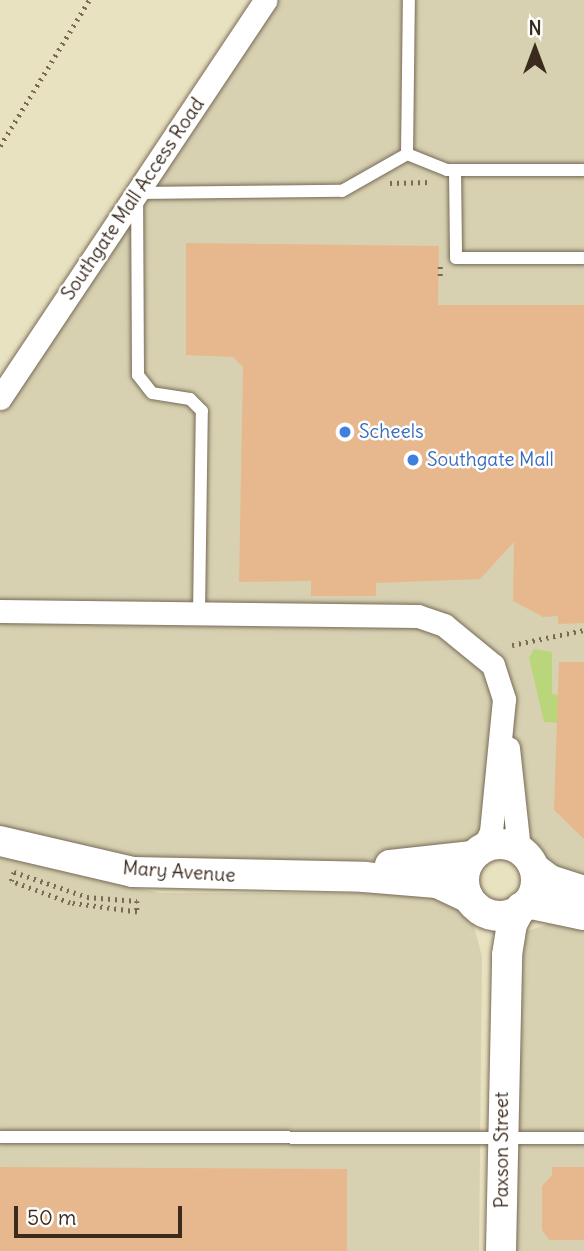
<!DOCTYPE html>
<html>
<head>
<meta charset="utf-8">
<style>
  body { margin:0 }
  #map { position:relative; width:584px; height:1251px; overflow:hidden; background:#e9e2c0; font-family:Delius,sans-serif }
  div>[style] { position:absolute }
  .built>* { inset:0; background:#d7d1b1 }
  .green>* { inset:0; background:#bad67b }
  .building>* { inset:0; background:#e7b88e }
  .path>* { height:4.5px; margin-top:-2.25px; transform-origin:0; background:repeating-linear-gradient(90deg,#786a57 0 2px,transparent 0 7px) }
  .roads { filter:drop-shadow(0 0 2px #786a57) drop-shadow(0 0 2px #786a57) }
  .service>* { height:12px; margin:-6px; padding:0 6px; transform-origin:6px; border-radius:6px; background:#fff }
  .minor>* { height:23px; margin:-11.5px; padding:0 11.5px; transform-origin:11.5px; border-radius:11.5px; background:#fff }
  .tertiary>* { height:30px; margin:-15px; padding:0 15px; transform-origin:15px; border-radius:15px; background:#fff }
  .tertiary>.ring { margin:-15px; padding:0; box-sizing:content-box; background:none; border:30px solid #fff; border-radius:50% }
  .dots>* { width:19px; height:19px; translate:-50% -50%; box-sizing:border-box; border:4px solid #fff; border-radius:50% }
  span { translate:-50% -50%; white-space:nowrap; text-align:center; line-height:1.15; -webkit-text-stroke:5px #fff; paint-order:stroke }
  .street-label { font-size:19px; color:#3b2a1e }
  .shop-label { font-size:19px; color:#366cbe }
  .left { translate:0 -50%; text-align:left }
  .north { position:absolute; left:500px; top:14px; width:70px; height:70px; -webkit-text-stroke:5px #fff; paint-order:stroke; rotate:0deg; font-size:19px; font-weight:700; line-height:28px; text-align:center; color:#3b2a1e }
  .north::after { content:''; display:block; margin:auto; width:24px; height:32px; background:#3b2a1e; clip-path:polygon(50% 0,100% 100%,50% 72%,0 100%) }
  .scale { position:absolute; left:14px; top:1206px; width:168px; height:32px; box-sizing:border-box; border:4px solid #3b2a1e; border-top:0; padding-left:9px; font-size:21px; line-height:24px; white-space:nowrap; color:#3b2a1e; -webkit-text-stroke:5px #fff; paint-order:stroke }
</style>
</head>
<body>
<div id="map">
  <div class="built">
    <i style="clip-path:polygon(279px 0,584px 0,584px 880px,538px 859px,523px 831px,484px 826px,470px 842px,446px 853px,307px 866px,231px 866px,103px 854px,0 831px,0 414px)"></i>
    <i style="clip-path:polygon(0 857px,160px 893px,430px 893px,458px 903px,473px 923px,482px 956px,479px 1251px,0 1251px)"></i>
    <i style="clip-path:polygon(549px 924px,584px 926px,584px 1251px,516px 1251px,516px 958px,527px 931px)"></i>
  </div>
  <div class="green">
    <i style="clip-path:polygon(534px 649px,552px 652px,552px 694px,559px 695px,559px 723px,544px 722px,529px 658px)"></i>
  </div>
  <div class="building">
    <i style="clip-path:polygon(186px 243px,439px 246px,438px 305px,584px 305px,584px 623px,558px 624px,558px 616px,543px 617px,513px 601px,514px 542px,480px 579px,376px 583px,376px 596px,311px 596px,311px 581px,239px 582px,243px 367px,233px 357px,186px 355px)"></i>
    <i style="clip-path:polygon(559px 662px,584px 662px,584px 839px,554px 810px)"></i>
    <i style="clip-path:polygon(0 1167px,347px 1169px,347px 1251px,0 1251px)"></i>
    <i style="clip-path:polygon(552px 1167px,584px 1167px,584px 1240px,549px 1240px,542px 1230px,542px 1186px,552px 1175px)"></i>
  </div>
  <div class="path">
    <i style="left:0;top:146px;width:171px;rotate:-58.6deg"></i>
    <i style="left:390px;top:183px;width:41px;rotate:-1.4deg"></i>
    <i style="left:440px;top:276px;width:11px;rotate:-90deg"></i>
    <i style="left:512px;top:645px;width:74px;rotate:-11.8deg"></i>
    <i style="left:14px;top:872px;width:77px;rotate:18.9deg"></i>
    <i style="left:87px;top:897px;width:50px;rotate:4.6deg"></i>
    <i style="left:137px;top:901px;width:11px;rotate:90deg"></i>
    <i style="left:137px;top:912px;width:68px;rotate:-172.3deg"></i>
    <i style="left:70px;top:903px;width:63px;rotate:-159.6deg"></i>
    <i style="left:11px;top:881px;width:9px;rotate:-72deg"></i>
  </div>
  <div class="roads">
    <div class="service">
      <i style="left:407px;top:154px;width:43px;rotate:21.8deg"></i>
      <i style="left:447px;top:170px;width:137px"></i>
      <i style="left:455px;top:170px;width:88px;rotate:89.3deg"></i>
      <i style="left:456px;top:258px;width:128px"></i>
      <i style="left:199px;top:614px;width:203px;rotate:-89.2deg"></i>
      <i style="left:202px;top:411px;width:17px;rotate:-135deg"></i>
      <i style="left:190px;top:399px;width:38px;rotate:-171deg"></i>
      <i style="left:152px;top:393px;width:23px;rotate:-128deg"></i>
      <i style="left:138px;top:375px;width:182px;rotate:-90.3deg"></i>
      <i style="left:137px;top:193px;width:205px;rotate:-0.6deg"></i>
      <i style="left:342px;top:191px;width:75px;rotate:-29.6deg"></i>
      <i style="left:407px;top:154px;width:154px;rotate:-89.3deg"></i>
      <i style="left:0;top:1137px;width:584px;rotate:0.1deg"></i>
    </div>
    <div class="minor">
      <i style="left:0;top:398px;width:478px;rotate:-56.3deg"></i>
      <i style="left:0;top:611px;width:418px;rotate:0.7deg"></i>
      <i style="left:418px;top:616px;width:28px;rotate:19deg"></i>
      <i style="left:444px;top:625px;width:63px;rotate:39.2deg"></i>
      <i style="left:493px;top:665px;width:36px;rotate:72deg"></i>
      <i style="left:504px;top:699px;width:134px;rotate:95.6deg"></i>
      <i style="left:491px;top:832px;width:18px;rotate:117deg"></i>
      <i style="left:508px;top:748px;width:102px;rotate:83.8deg"></i>
    </div>
    <div class="tertiary">
      <i style="left:0;top:841px;width:137px;rotate:13.1deg"></i>
      <i style="left:133px;top:872px;width:231px;rotate:1.2deg"></i>
      <i style="left:364px;top:877px;width:73px;rotate:4.7deg"></i>
      <i style="left:437px;top:883px;width:35px;rotate:25deg"></i>
      <i class="ring" style="left:464px;top:844px;width:42px;height:42px"></i>
      <i style="left:390px;top:865px;width:83px;rotate:-6.2deg"></i>
      <i style="left:534px;top:868px;width:20px;rotate:37deg"></i>
      <i style="left:550px;top:880px;width:36px;rotate:18deg"></i>
      <i style="left:527px;top:903px;width:58px;rotate:11.9deg"></i>
      <i style="left:501px;top:1251px;width:296px;rotate:-88.8deg"></i>
      <i style="left:507px;top:955px;width:31px;rotate:-81deg"></i>
      <i style="left:512px;top:924px;width:19px;rotate:-62deg"></i>
    </div>
  </div>
  <div class="dots">
    <i style="left:345px;top:432px;background:#3f7fe0"></i>
    <i style="left:413px;top:460px;background:#3f7fe0"></i>
  </div>
  <div class="street-label">
    <span style="left:133px;top:199px;rotate:-56deg">Southgate Mall Access Road</span>
    <span style="left:179px;top:872px;rotate:4deg">Mary Avenue</span>
    <span style="left:502px;top:1150px;rotate:-90deg">Paxson Street</span>
  </div>
  <div class="shop-label">
    <span class="left" style="left:359px;top:432px">Scheels</span>
    <span class="left" style="left:427px;top:460px">Southgate Mall</span>
  </div>
  <div class="north">N</div>
  <div class="scale">50 m</div>
</div>
</body>
</html>
